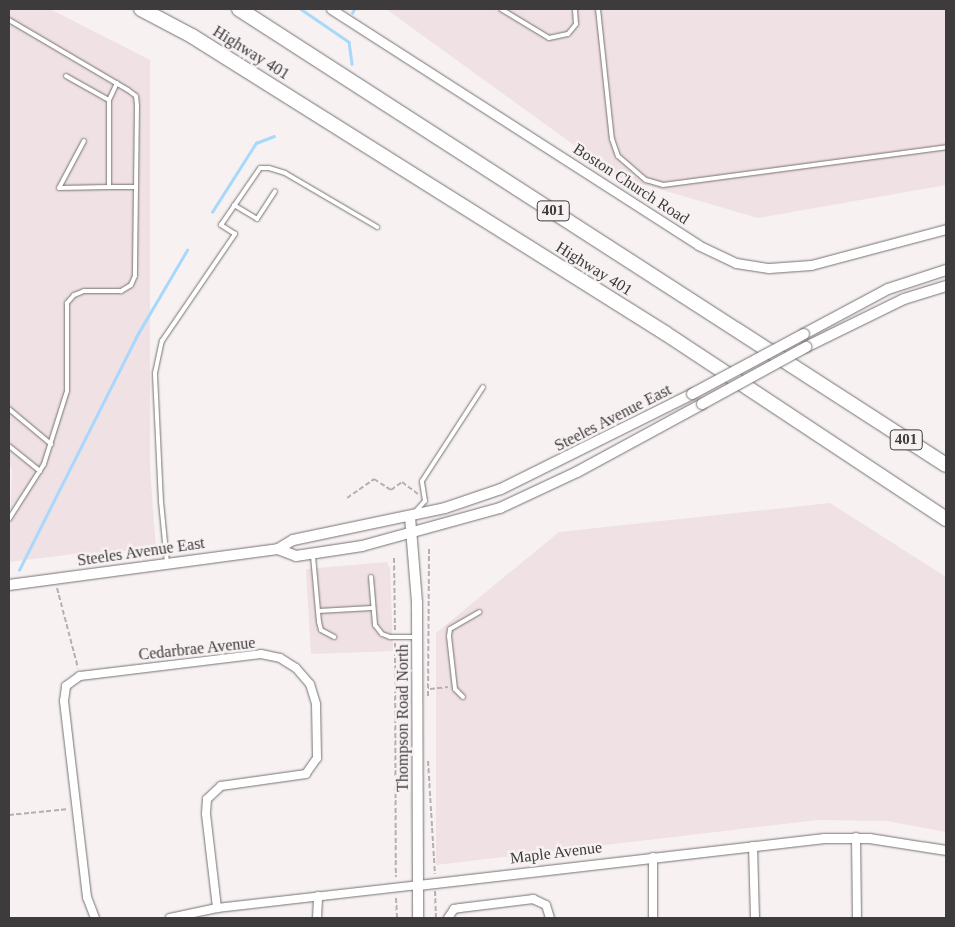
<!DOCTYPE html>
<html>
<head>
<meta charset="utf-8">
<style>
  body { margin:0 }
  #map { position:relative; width:955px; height:927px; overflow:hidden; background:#f7f1f2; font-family:Georgia,serif }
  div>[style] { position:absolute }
  .built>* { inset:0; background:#efe1e4 }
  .stream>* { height:2.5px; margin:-1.25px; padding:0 1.25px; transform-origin:1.25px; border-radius:1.25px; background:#a8d8fb }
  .path>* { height:2px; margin-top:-1px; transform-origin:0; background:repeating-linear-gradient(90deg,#b4afb0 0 5px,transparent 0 7.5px) }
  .roads { filter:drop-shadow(0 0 1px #767172) drop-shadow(0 0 1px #767172) }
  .service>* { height:4px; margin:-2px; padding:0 2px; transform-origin:2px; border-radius:2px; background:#fff }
  .minor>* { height:8px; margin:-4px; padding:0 4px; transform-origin:4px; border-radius:4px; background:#fff }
  .tertiary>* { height:9px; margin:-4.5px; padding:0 4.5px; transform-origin:4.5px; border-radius:4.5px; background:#fff }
  .secondary>* { height:10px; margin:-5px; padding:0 5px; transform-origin:5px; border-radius:5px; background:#fff }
  .motorway>* { height:14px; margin:-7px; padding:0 7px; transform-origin:7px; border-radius:7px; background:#fff }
  .bridges { filter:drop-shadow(0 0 1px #767172) drop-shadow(0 0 1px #767172) }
  .secondary-bridge>* { height:10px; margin:-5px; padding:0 5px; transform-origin:5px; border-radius:5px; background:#fff }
  span { translate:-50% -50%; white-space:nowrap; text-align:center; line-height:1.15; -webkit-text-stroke:5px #f7f1f2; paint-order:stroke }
  .shield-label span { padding:1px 4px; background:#f7f1f2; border:1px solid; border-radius:4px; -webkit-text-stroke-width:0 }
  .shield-label { font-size:15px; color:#3d3b3c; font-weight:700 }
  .street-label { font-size:16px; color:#3d3b3c }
  .frame { position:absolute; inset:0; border:10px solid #3d3b3c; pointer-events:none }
</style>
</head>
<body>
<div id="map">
  <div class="built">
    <i style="clip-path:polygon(9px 9px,50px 9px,150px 60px,150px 468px,156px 549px,74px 554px,9px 562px,12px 469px,9px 464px)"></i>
    <i style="clip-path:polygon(386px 9px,946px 9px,946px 185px,758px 218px,618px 177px)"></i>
    <i style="clip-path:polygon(830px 503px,946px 577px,946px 832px,887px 821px,817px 820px,436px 865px,436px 633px,559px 532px)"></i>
    <i style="clip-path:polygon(387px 562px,390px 568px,393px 651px,311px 654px,306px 569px)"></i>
  </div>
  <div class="stream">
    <i style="left:301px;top:9px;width:58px;rotate:34.5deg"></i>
    <i style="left:349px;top:42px;width:22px;rotate:82deg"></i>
    <i style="left:352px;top:13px;width:4px;rotate:-63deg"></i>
    <i style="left:212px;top:212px;width:82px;rotate:-57.5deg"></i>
    <i style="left:256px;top:143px;width:19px;rotate:-21deg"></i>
    <i style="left:19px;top:570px;width:261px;rotate:-63.3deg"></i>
    <i style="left:136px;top:337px;width:101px;rotate:-59.6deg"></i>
  </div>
  <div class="path">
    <i style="left:347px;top:498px;width:33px;rotate:-35deg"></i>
    <i style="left:374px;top:479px;width:20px;rotate:33deg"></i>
    <i style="left:391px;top:490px;width:14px;rotate:-36deg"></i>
    <i style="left:402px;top:482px;width:20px;rotate:37deg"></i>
    <i style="left:394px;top:558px;width:72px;rotate:89.2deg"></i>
    <i style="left:57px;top:588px;width:83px;rotate:75.3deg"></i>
    <i style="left:395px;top:643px;width:234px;rotate:89.8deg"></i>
    <i style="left:430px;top:689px;width:18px;rotate:-6deg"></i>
    <i style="left:428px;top:696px;width:147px;rotate:-89.6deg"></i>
    <i style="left:428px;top:761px;width:113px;rotate:86.5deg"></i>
    <i style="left:9px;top:815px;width:60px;rotate:-5.7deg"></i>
    <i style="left:435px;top:891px;width:27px;rotate:88deg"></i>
    <i style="left:396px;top:898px;width:20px;rotate:87deg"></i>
  </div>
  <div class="roads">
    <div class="service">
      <i style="left:501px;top:9px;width:56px;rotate:31.1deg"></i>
      <i style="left:549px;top:38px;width:19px;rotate:-12deg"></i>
      <i style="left:568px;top:34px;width:13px;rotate:-51deg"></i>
      <i style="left:576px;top:24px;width:15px;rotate:-94deg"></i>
      <i style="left:598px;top:9px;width:131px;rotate:83.9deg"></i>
      <i style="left:612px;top:139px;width:18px;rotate:71deg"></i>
      <i style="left:618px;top:156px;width:37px;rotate:41deg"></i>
      <i style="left:646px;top:180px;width:18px;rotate:16deg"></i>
      <i style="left:663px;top:185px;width:286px;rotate:-7.6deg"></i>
      <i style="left:9px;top:20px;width:138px;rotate:30.5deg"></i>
      <i style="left:128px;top:90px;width:10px;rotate:37deg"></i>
      <i style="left:136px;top:96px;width:9px;rotate:84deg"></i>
      <i style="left:137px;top:105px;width:171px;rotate:90.7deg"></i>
      <i style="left:135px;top:276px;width:10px;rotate:114deg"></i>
      <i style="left:131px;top:285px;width:12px;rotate:149deg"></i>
      <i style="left:121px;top:291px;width:37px;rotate:180deg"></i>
      <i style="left:84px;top:291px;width:11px;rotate:158deg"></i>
      <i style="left:74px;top:295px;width:11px;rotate:131deg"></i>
      <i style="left:67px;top:303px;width:88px;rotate:90deg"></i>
      <i style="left:67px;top:391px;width:77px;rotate:107.5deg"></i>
      <i style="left:44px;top:464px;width:65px;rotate:122.5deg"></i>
      <i style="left:66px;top:76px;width:49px;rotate:29.2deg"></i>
      <i style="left:117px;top:83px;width:19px;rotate:115deg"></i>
      <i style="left:109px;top:100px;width:87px;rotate:90deg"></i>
      <i style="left:109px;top:187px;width:27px"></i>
      <i style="left:84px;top:141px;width:53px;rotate:118deg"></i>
      <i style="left:59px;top:188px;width:50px;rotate:-1.1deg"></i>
      <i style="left:234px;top:205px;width:27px;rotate:31deg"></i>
      <i style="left:257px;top:219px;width:33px;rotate:-57deg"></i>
      <i style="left:9px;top:409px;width:55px;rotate:39.8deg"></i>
      <i style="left:9px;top:446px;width:40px;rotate:39deg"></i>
      <i style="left:415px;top:512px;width:15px;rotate:-48deg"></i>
      <i style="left:425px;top:501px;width:20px;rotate:-99deg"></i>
      <i style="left:422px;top:481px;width:112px;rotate:-57deg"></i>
      <i style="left:313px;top:556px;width:66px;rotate:84.8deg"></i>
      <i style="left:319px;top:622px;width:8px;rotate:76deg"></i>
      <i style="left:321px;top:630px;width:15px;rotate:28deg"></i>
      <i style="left:167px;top:563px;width:61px;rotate:-95.6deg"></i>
      <i style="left:161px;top:502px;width:129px;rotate:-92.7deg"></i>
      <i style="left:155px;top:373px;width:33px;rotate:-78deg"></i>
      <i style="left:162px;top:341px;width:130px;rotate:-55.7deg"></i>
      <i style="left:235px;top:234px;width:17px;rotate:-147deg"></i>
      <i style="left:221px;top:225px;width:69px;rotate:-55.6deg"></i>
      <i style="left:260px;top:168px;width:9px"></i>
      <i style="left:269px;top:168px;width:17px;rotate:17deg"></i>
      <i style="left:285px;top:173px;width:107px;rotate:30.4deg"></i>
      <i style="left:371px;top:577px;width:48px;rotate:85.2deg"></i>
      <i style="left:375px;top:625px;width:11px;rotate:52deg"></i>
      <i style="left:382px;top:634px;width:9px;rotate:21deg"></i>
      <i style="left:390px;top:637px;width:25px"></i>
      <i style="left:318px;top:611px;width:54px;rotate:-3.2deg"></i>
      <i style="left:463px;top:697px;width:11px;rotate:-135deg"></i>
      <i style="left:455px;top:689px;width:53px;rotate:-96.5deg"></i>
      <i style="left:449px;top:636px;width:7px;rotate:-82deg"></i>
      <i style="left:450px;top:629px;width:34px;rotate:-30deg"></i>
    </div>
    <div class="minor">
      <i style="left:856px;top:837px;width:81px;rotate:89.3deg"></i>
      <i style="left:753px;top:846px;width:72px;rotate:88.4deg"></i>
      <i style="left:653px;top:857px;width:61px;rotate:90deg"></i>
      <i style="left:95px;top:918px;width:22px;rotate:-111deg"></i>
      <i style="left:87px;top:897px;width:197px;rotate:-96.7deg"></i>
      <i style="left:64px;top:701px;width:15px;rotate:-82deg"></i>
      <i style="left:66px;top:686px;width:17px;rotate:-36deg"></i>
      <i style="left:80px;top:676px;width:182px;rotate:-6.9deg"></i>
      <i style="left:261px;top:654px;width:19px;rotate:12deg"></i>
      <i style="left:280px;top:658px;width:19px;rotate:32deg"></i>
      <i style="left:296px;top:668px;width:21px;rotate:49deg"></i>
      <i style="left:310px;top:684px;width:21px;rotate:73deg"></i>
      <i style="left:316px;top:704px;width:54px;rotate:88.9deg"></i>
      <i style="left:317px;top:758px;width:19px;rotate:125deg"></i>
      <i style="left:306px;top:774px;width:86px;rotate:172deg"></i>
      <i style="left:221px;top:786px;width:19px;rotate:137deg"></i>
      <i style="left:207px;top:799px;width:15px;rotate:94deg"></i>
      <i style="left:206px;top:814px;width:95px;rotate:83.3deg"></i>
      <i style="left:170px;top:918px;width:48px;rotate:-12deg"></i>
      <i style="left:217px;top:908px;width:202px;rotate:-6.5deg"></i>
      <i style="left:317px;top:918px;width:22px;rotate:-87deg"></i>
      <i style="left:448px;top:918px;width:11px;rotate:-56deg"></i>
      <i style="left:454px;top:909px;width:6px;rotate:-9deg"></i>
      <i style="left:460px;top:908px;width:74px;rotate:-7deg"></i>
      <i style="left:533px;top:899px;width:14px;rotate:25deg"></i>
      <i style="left:546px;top:905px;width:14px;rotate:73deg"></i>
    </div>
    <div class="tertiary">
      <i style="left:331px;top:9px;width:436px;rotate:32.7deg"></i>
      <i style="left:698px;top:245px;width:42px;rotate:25.3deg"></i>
      <i style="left:736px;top:263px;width:33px;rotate:9deg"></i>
      <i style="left:769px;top:268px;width:42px;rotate:-4.1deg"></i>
      <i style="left:811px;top:265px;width:140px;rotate:-14.9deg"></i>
      <i style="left:418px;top:885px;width:409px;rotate:-6.6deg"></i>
      <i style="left:824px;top:838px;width:45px"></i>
      <i style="left:869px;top:838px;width:78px;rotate:8.9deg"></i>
    </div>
    <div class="secondary">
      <i style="left:804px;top:334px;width:95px;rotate:-28.2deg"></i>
      <i style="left:888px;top:289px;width:61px;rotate:-18.1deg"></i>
      <i style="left:806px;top:347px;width:109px;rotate:-26.1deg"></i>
      <i style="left:904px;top:299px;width:44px;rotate:-17.2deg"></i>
      <i style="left:410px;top:517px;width:85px;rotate:85.3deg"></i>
      <i style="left:417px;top:602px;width:316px;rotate:89.8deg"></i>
      <i style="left:278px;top:549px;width:19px;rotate:21deg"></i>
      <i style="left:296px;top:556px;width:67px;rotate:-8.6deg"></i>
      <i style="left:362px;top:546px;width:143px;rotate:-15.4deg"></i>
      <i style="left:500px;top:508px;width:85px;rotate:-25.1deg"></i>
      <i style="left:577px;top:472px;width:142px;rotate:-28.5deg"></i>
      <i style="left:9px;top:585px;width:271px;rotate:-7.6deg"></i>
      <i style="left:278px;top:549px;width:17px;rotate:-31deg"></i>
      <i style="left:293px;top:540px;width:155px;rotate:-11.9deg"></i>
      <i style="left:445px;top:508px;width:59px;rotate:-18.7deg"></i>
      <i style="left:501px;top:489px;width:213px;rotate:-26.4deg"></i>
    </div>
    <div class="motorway">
      <i style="left:141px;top:9px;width:58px;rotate:27.9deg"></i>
      <i style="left:192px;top:36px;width:559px;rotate:32.12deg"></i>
      <i style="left:665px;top:333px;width:337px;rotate:33.5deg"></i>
      <i style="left:239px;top:9px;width:841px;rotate:32.82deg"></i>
    </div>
  </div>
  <div class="bridges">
    <div class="secondary-bridge">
      <i style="left:692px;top:394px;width:127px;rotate:-28.2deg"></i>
      <i style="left:702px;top:404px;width:119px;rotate:-28.7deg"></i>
    </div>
  </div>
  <div class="shield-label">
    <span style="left:553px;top:211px">401</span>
    <span style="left:906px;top:440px">401</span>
  </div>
  <div class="street-label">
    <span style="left:251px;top:53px;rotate:32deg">Highway 401</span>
    <span style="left:631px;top:184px;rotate:33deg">Boston Church Road</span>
    <span style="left:594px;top:269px;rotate:32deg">Highway 401</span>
    <span style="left:613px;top:418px;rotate:-27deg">Steeles Avenue East</span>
    <span style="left:141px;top:552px;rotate:-8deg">Steeles Avenue East</span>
    <span style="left:197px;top:649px;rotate:-6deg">Cedarbrae Avenue</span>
    <span style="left:403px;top:718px;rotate:-90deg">Thompson Road North</span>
    <span style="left:556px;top:853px;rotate:-7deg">Maple Avenue</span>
  </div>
  <div class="frame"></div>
</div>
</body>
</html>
